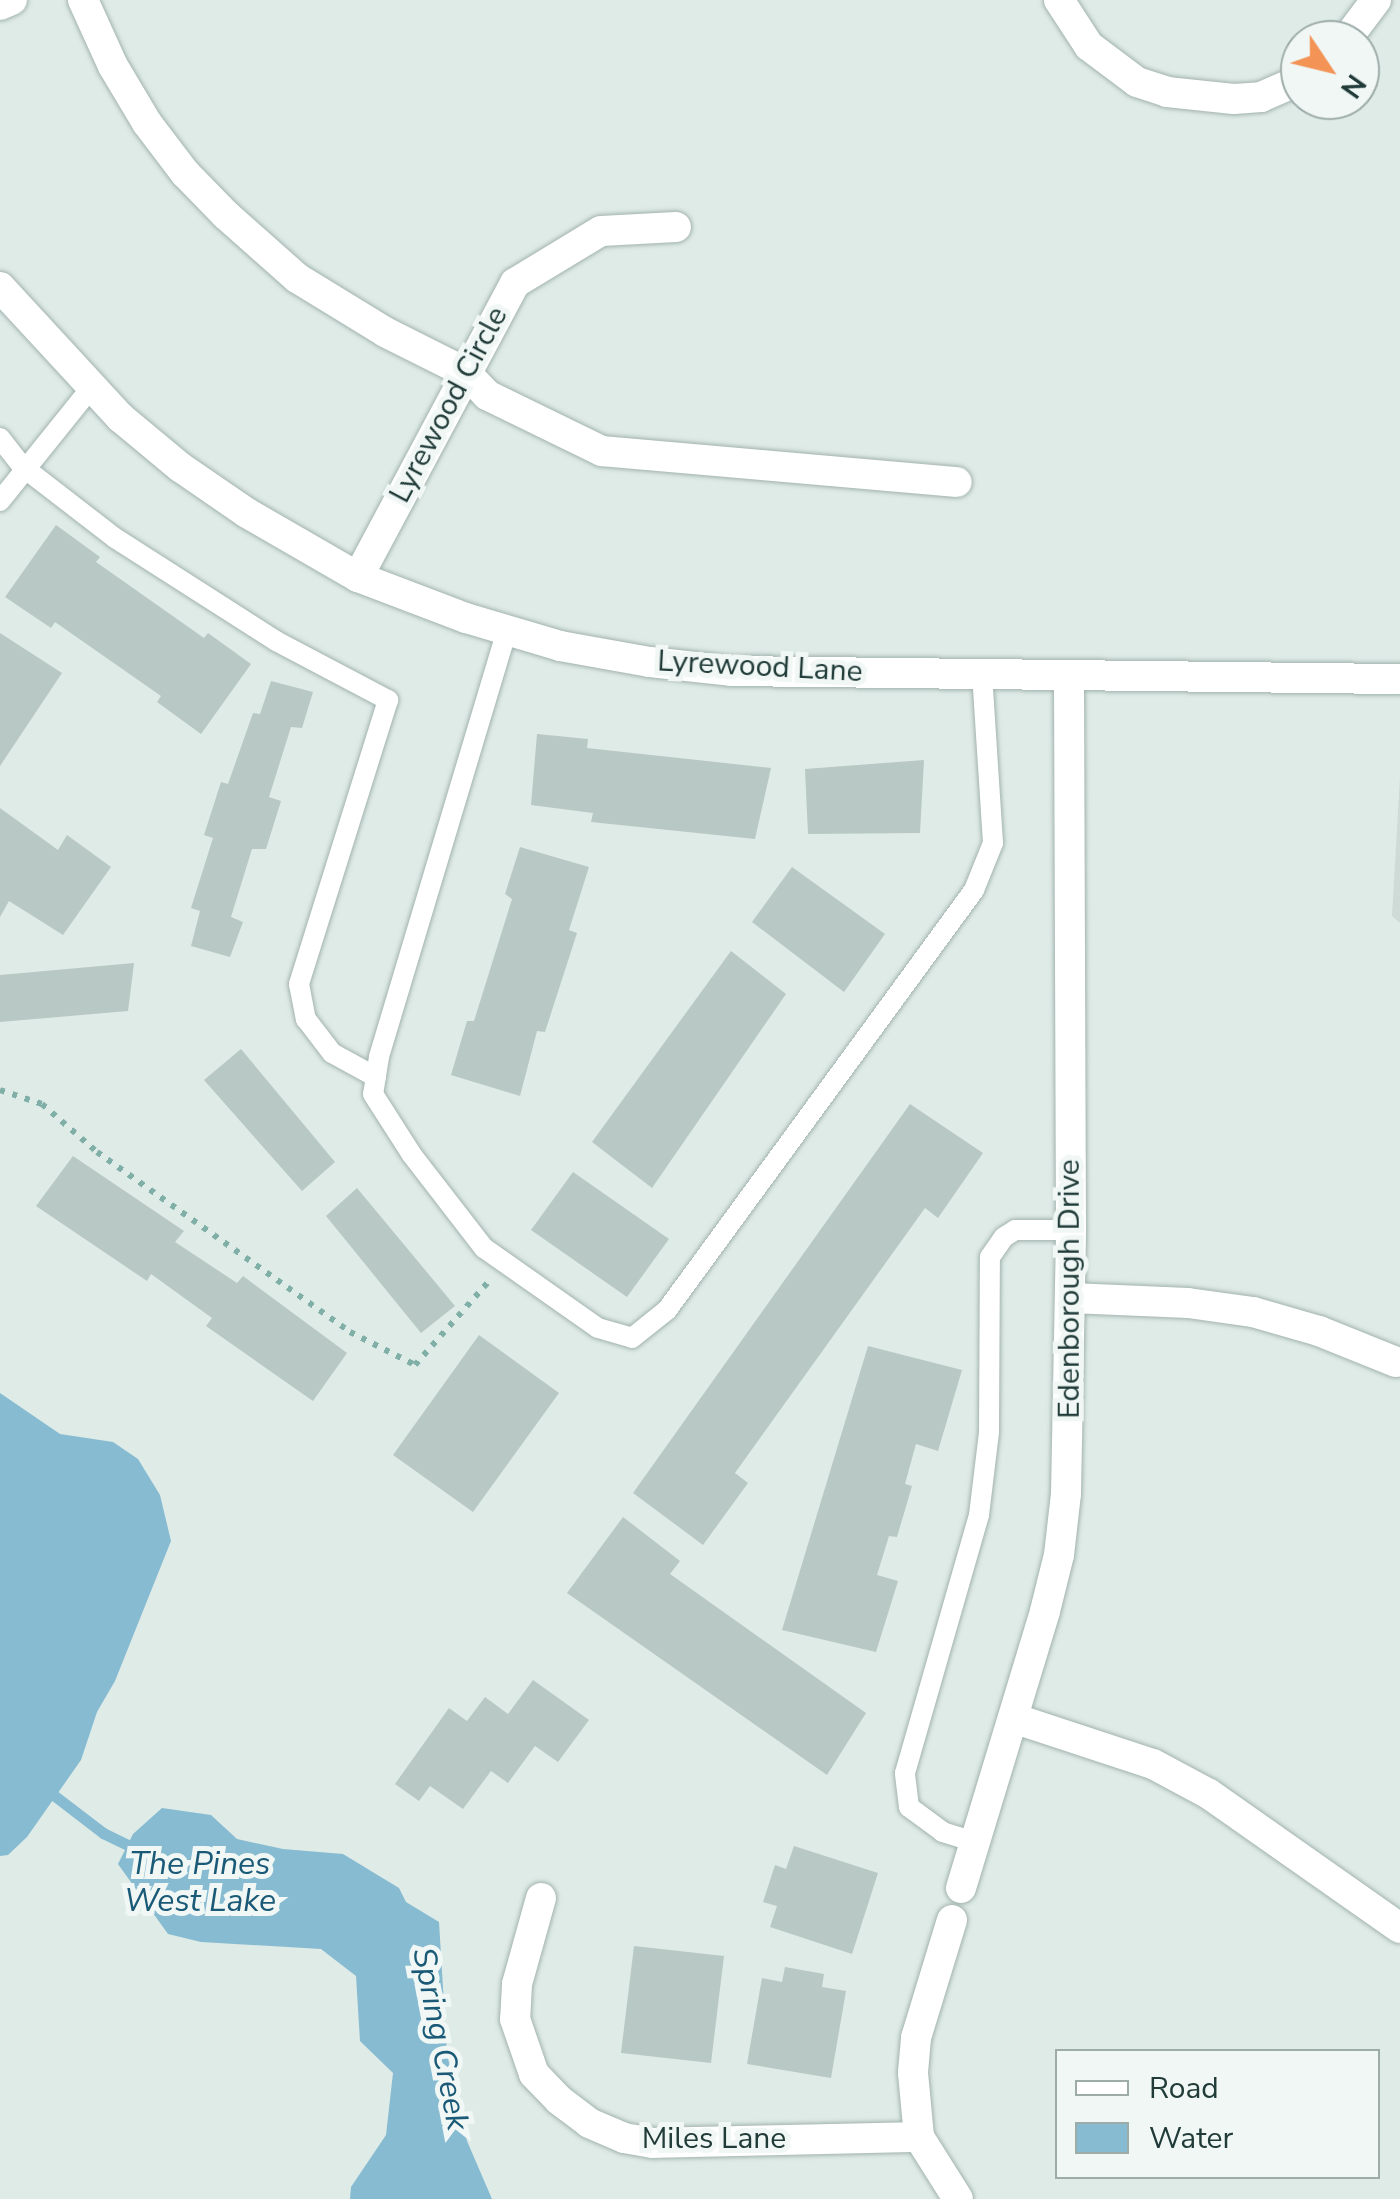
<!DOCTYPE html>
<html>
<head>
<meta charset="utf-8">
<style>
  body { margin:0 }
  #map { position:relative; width:1400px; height:2199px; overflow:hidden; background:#dfebe7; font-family:"Nunito Sans",sans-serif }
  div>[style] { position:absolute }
  .built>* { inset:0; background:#cedbd7 }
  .water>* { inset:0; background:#86bbd1 }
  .stream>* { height:11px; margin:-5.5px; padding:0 5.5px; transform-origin:5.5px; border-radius:5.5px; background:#86bbd1 }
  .building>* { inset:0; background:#b8c8c4 }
  .path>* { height:6px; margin-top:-3px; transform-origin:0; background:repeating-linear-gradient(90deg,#80afa7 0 5px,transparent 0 13px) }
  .roads { filter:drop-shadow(0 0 2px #a2b3af) drop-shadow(0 0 2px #a2b3af) }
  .service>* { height:20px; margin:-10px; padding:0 10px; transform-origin:10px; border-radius:10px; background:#fff }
  .minor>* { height:30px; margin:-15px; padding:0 15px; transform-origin:15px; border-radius:15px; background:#fff }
  .tertiary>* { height:30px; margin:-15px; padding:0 15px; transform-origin:15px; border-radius:15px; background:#fff }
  span { translate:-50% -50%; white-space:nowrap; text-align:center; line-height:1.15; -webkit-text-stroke:10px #f0f7f5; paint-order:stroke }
  .street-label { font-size:30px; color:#203b38 }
  .water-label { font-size:32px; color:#1a5a77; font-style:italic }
  .legend { position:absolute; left:1055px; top:2049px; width:325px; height:130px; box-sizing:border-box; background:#f0f7f5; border:2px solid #9daca9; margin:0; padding:12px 18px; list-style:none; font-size:30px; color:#203b38 }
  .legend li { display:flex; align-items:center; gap:20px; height:50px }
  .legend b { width:50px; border:2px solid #9daca9 }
  .north { position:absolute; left:1280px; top:20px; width:100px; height:100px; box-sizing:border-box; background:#f0f7f5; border:2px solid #9daca9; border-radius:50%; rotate:125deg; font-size:28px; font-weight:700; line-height:40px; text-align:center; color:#203b38 }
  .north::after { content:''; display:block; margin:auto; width:35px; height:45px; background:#f39355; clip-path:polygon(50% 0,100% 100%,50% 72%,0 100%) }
</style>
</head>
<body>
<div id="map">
  <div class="built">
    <i style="clip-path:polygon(1400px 776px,1400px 923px,1392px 916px)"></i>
  </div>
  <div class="water">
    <i style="clip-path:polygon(0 1393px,60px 1434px,113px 1442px,138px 1459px,160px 1495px,171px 1541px,115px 1681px,97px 1712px,81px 1760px,27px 1837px,8px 1855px,0 1856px)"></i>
    <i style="clip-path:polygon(162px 1808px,211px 1815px,237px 1839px,283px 1849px,343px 1854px,399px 1888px,406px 1902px,439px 1922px,447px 2054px,467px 2141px,492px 2199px,350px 2199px,351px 2187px,386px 2135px,393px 2073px,360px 2041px,356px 1976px,321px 1949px,201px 1942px,168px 1934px,118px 1864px,133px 1834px)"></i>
  </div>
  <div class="stream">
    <i style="left:47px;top:1790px;width:71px;rotate:37.5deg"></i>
    <i style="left:103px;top:1833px;width:41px;rotate:25.9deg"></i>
  </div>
  <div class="building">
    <i style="clip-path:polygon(56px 525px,100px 557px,96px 562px,204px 638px,208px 633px,251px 664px,201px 734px,157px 702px,161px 696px,55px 622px,51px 628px,5px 597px)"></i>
    <i style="clip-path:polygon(0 633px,62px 673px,0 766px)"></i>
    <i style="clip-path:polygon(271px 681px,313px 692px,302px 728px,291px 727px,269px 797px,281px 801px,266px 849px,252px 849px,231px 917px,243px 922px,230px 957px,191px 946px,200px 911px,191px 908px,213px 838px,204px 835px,221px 782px,228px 784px,253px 713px,260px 714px)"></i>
    <i style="clip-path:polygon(537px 734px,588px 739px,587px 748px,771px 768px,755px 839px,591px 822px,593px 813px,531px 805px)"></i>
    <i style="clip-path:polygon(924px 760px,920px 833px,808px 834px,805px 769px)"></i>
    <i style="clip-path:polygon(0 808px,58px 850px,67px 835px,111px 867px,63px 935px,9px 901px,0 917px)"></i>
    <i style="clip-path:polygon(520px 847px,589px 867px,569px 930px,577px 933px,545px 1032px,537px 1031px,520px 1096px,451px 1075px,467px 1021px,474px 1021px,512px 899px,505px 894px)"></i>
    <i style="clip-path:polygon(792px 867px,885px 934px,844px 992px,752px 922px)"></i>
    <i style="clip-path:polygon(731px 951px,786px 994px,652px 1188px,592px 1142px)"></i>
    <i style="clip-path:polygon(134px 963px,128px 1011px,0 1022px,0 975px)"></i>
    <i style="clip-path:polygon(241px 1049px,335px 1162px,302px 1191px,204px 1080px)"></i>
    <i style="clip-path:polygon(910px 1104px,983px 1153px,938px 1218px,925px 1208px,735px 1473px,748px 1483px,703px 1545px,633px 1493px)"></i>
    <i style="clip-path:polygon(73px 1156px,184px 1231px,175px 1242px,237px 1283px,243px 1276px,347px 1353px,313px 1401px,206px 1326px,212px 1318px,151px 1274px,147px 1281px,36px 1206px)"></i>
    <i style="clip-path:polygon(573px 1172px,669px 1239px,627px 1297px,531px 1230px)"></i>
    <i style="clip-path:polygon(357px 1188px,455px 1306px,421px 1333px,326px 1216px)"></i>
    <i style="clip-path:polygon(479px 1335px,559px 1393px,473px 1512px,393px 1455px)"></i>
    <i style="clip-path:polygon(868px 1346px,962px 1370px,938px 1451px,916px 1444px,905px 1484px,912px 1486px,897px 1537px,889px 1536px,877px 1575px,898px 1581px,876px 1652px,782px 1630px)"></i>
    <i style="clip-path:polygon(623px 1517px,680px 1561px,670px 1574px,866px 1713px,827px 1775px,567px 1593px)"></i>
    <i style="clip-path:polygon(533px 1680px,589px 1720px,558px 1762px,535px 1746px,508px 1783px,491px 1771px,463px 1809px,430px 1786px,419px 1801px,395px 1784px,449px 1708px,467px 1721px,485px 1697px,508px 1714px)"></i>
    <i style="clip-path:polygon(794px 1846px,878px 1873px,852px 1954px,770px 1927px,777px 1906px,763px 1902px,775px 1865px,786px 1869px)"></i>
    <i style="clip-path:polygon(634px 1946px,724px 1956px,711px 2063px,621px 2053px)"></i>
    <i style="clip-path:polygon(785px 1967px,824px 1974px,822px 1987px,846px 1991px,831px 2078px,747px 2064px,762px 1978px,782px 1982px)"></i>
  </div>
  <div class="path">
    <i style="left:0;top:1090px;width:44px;rotate:18.4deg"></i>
    <i style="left:42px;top:1104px;width:73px;rotate:41.1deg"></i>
    <i style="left:97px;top:1152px;width:310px;rotate:35.4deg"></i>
    <i style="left:350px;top:1332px;width:73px;rotate:26.9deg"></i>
    <i style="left:415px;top:1365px;width:112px;rotate:-48.6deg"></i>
  </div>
  <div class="roads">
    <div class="service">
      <i style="left:0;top:438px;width:37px;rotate:52deg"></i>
      <i style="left:23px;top:467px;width:116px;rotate:37.7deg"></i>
      <i style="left:115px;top:538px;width:191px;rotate:32.6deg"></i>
      <i style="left:276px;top:641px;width:127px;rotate:27.8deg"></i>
      <i style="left:388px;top:700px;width:298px;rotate:107.4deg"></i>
      <i style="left:299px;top:984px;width:36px;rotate:79deg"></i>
      <i style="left:306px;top:1019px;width:43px;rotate:52.6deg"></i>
      <i style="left:332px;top:1053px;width:50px;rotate:28.6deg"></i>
      <i style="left:0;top:501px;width:145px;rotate:-51.2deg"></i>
      <i style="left:507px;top:630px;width:446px;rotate:106.7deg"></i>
      <i style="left:379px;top:1057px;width:37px;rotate:99deg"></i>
      <i style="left:373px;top:1094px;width:72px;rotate:57.4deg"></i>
      <i style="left:412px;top:1155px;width:118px;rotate:52.3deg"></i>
      <i style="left:484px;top:1248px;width:139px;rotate:35.1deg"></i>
      <i style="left:598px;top:1328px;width:35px;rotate:16deg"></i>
      <i style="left:632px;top:1338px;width:45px;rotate:-38.7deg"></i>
      <i style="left:667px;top:1310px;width:520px;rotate:-53.83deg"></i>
      <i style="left:974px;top:890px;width:51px;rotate:-68deg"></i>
      <i style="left:993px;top:843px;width:169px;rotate:-93.7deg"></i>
      <i style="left:975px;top:1842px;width:34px;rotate:-163deg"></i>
      <i style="left:943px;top:1832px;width:42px;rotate:-143.7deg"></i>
      <i style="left:909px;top:1807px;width:34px;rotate:-97deg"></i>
      <i style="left:905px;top:1773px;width:268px;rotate:-74deg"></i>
      <i style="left:979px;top:1515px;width:84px;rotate:-83.1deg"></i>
      <i style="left:989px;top:1432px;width:175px;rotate:-89.7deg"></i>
      <i style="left:990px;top:1257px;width:24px;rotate:-55deg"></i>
      <i style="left:1004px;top:1237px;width:13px;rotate:-32deg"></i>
      <i style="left:1015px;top:1230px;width:56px"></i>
    </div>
    <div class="minor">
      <i style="left:83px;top:0;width:72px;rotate:65.6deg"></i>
      <i style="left:113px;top:66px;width:66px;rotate:59.2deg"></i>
      <i style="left:147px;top:123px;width:63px;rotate:52.8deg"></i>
      <i style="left:185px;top:173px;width:59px;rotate:45.7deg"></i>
      <i style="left:226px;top:215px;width:95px;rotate:41.6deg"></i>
      <i style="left:297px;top:278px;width:103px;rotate:31.5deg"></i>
      <i style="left:385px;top:332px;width:89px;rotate:26.6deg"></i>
      <i style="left:465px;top:372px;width:32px;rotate:46deg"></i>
      <i style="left:487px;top:395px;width:128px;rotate:26deg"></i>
      <i style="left:602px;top:451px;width:356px;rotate:5deg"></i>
      <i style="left:1059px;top:0;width:55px;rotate:56.9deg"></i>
      <i style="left:1089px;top:46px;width:60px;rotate:36.9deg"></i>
      <i style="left:1137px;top:82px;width:32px;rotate:18deg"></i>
      <i style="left:1167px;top:92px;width:67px;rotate:6deg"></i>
      <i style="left:1234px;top:99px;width:27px;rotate:-4deg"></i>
      <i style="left:1261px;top:97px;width:43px;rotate:-23.6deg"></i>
      <i style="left:0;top:5px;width:13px;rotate:-23deg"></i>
      <i style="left:1346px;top:40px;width:50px;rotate:-53.1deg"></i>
      <i style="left:358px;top:577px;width:333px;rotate:-61.9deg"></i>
      <i style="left:515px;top:283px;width:100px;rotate:-31.2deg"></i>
      <i style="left:601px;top:231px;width:75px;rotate:-3.1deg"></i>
      <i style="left:1071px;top:1298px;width:117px;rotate:2.4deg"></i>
      <i style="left:1188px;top:1303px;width:66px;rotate:7.9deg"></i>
      <i style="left:1253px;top:1312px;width:69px;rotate:16.1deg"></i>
      <i style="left:1319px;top:1331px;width:83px;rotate:21.9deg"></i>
      <i style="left:1013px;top:1718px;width:147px;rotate:18.2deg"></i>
      <i style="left:1153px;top:1764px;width:64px;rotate:28.2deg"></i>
      <i style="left:1209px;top:1794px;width:233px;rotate:35.1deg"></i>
      <i style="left:961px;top:1888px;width:289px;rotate:-73.1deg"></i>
      <i style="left:1045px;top:1611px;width:58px;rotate:-76deg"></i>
      <i style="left:1059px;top:1555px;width:61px;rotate:-83.5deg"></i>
      <i style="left:1066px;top:1494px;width:264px;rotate:-88.9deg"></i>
      <i style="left:1071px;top:1230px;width:554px;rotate:-90.21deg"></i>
      <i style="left:541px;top:1898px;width:89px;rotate:105.6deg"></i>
      <i style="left:517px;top:1984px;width:35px;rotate:93deg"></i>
      <i style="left:515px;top:2019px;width:58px;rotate:70.9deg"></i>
      <i style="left:534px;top:2074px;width:36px;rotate:46deg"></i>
      <i style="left:559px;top:2100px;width:38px;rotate:37deg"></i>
      <i style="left:589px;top:2123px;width:38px;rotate:23deg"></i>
      <i style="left:624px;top:2138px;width:29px;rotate:10deg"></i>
      <i style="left:653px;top:2143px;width:266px;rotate:-1.3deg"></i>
      <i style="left:952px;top:1920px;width:123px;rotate:107deg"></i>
      <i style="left:916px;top:2038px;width:35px;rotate:95deg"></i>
      <i style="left:913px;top:2073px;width:64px;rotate:84.6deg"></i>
      <i style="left:919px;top:2137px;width:73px;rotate:57.8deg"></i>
    </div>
    <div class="tertiary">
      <i style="left:0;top:287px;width:178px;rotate:47.3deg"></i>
      <i style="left:121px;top:418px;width:77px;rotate:39.7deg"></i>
      <i style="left:180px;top:467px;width:81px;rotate:34.5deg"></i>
      <i style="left:247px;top:513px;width:128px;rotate:30deg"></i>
      <i style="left:358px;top:577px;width:116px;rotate:20.8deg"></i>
      <i style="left:466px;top:618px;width:98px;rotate:16.6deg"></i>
      <i style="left:560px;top:646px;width:91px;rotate:10.1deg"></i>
      <i style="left:650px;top:662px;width:81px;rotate:6.3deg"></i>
      <i style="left:731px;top:671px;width:669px;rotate:0.69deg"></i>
    </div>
  </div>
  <div class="street-label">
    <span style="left:449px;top:405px;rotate:-62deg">Lyrewood Circle</span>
    <span style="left:760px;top:667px;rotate:3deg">Lyrewood Lane</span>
    <span style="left:1070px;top:1289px;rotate:-90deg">Edenborough Drive</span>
    <span style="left:714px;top:2139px">Miles Lane</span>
  </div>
  <div class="water-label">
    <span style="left:200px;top:1883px">The Pines<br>West Lake</span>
    <span style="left:440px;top:2039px;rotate:79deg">Spring Creek</span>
  </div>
  <ul class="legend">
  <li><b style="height:12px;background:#fff"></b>Road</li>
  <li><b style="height:28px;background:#86bbd1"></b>Water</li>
  </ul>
  <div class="north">N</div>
</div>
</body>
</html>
